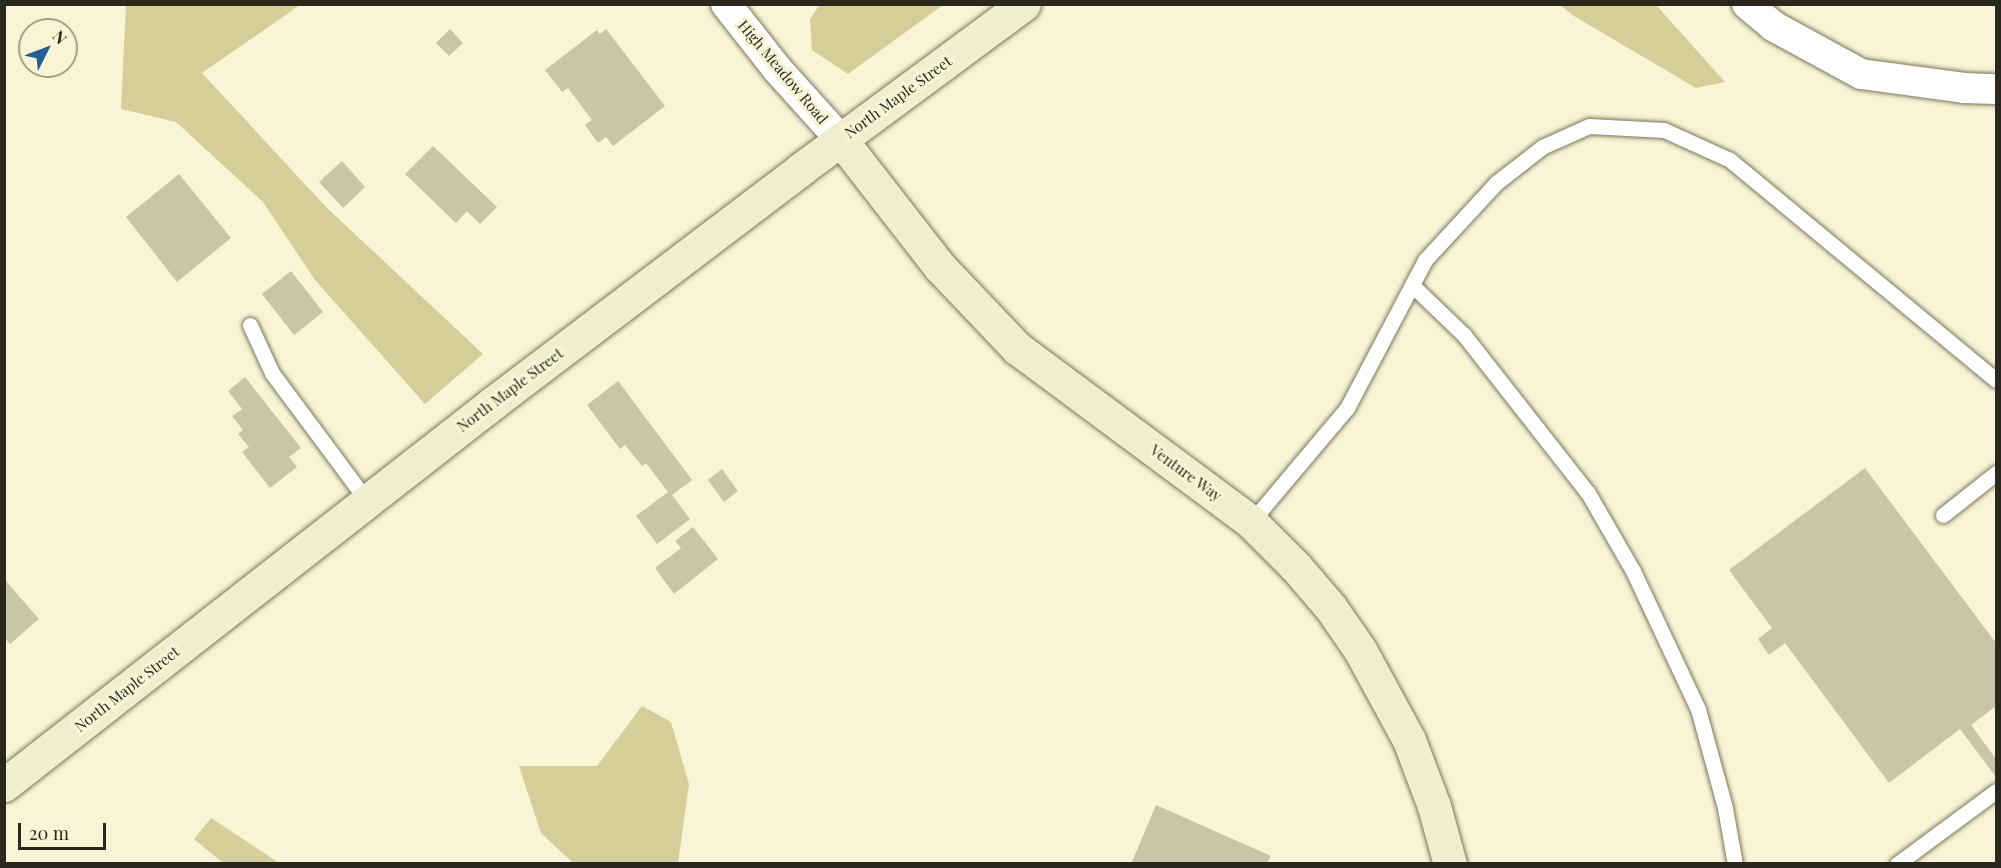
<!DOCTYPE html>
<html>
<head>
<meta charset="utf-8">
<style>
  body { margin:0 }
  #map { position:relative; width:2001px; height:868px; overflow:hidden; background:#f8f4d5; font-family:"Playfair Display",serif }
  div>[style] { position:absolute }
  .green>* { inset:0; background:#d6ce98 }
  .building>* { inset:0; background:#c9c5a7 }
  .roads { filter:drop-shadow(0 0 2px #7b775c) drop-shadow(0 0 2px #7b775c) }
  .lane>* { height:15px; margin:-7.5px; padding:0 7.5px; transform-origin:7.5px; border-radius:7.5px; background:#fff }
  .street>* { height:30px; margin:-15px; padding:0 15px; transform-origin:15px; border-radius:15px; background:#fff }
  .secondary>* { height:33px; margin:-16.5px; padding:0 16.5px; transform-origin:16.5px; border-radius:16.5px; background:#f1edcf }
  span { translate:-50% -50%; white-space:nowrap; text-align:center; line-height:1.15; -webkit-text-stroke:6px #f8f4d5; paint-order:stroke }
  .street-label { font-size:15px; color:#2a281c }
  .frame { position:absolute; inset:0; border:6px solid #2a281c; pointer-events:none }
  .north { position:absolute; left:18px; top:18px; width:60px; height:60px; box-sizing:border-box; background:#f8f4d5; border:2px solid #a6a28b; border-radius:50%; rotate:48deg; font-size:16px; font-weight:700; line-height:24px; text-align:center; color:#2a281c }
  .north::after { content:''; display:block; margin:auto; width:21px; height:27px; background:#236096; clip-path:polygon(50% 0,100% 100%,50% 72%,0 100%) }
  .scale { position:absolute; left:18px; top:823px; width:88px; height:27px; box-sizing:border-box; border:3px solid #2a281c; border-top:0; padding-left:8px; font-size:18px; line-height:21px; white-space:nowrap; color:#2a281c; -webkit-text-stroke:4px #f8f4d5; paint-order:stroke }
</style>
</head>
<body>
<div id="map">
  <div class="green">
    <i style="clip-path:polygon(820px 4px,943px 4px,943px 5px,848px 74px,812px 50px,810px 19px)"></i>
    <i style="clip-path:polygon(126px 5px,300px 5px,202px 73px,327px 208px,483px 354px,425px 404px,315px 280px,263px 202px,176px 122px,121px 109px)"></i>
    <i style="clip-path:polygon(1560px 5px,1656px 5px,1725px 82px,1696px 88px,1574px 16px)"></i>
    <i style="clip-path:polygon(642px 706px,671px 722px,689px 784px,678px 863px,573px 863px,541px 833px,519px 766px,597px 766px)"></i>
    <i style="clip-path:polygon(211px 818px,279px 863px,223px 863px,194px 839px)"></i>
  </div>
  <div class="building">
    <i style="clip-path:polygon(450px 29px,463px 43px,449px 56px,436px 43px)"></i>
    <i style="clip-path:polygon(606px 29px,665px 106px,613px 146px,606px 137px,598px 143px,585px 125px,592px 120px,568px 88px,562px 92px,545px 70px,597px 30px,600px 34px)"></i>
    <i style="clip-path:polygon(433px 146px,497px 207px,480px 224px,467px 211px,456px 223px,405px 174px)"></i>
    <i style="clip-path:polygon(342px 161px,365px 187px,343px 208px,319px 182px)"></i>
    <i style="clip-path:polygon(179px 174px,231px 238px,177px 282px,126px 217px)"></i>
    <i style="clip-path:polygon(291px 271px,323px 312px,294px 335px,262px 294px)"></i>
    <i style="clip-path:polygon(245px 377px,301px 448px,289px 457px,297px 467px,270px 488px,242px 452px,249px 447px,238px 434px,243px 430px,232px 416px,242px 409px,228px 391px)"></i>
    <i style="clip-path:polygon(618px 381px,692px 480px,672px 495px,690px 519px,657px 544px,636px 516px,668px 492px,646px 463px,642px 466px,625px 445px,620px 449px,587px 405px)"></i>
    <i style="clip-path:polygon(1865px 468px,1996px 643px,1996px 706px,1971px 725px,1996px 759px,1996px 777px,1960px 729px,1889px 783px,1785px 643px,1769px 655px,1758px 639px,1772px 628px,1729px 570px)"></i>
    <i style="clip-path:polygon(722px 469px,738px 491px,724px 502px,708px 480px)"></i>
    <i style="clip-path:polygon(693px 527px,718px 559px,674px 594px,655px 568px,681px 548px,675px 541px)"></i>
    <i style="clip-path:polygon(6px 581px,39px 619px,10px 644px,4px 637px)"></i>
    <i style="clip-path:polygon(1156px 805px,1271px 856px,1267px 864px,1131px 864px)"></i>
  </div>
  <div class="roads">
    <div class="lane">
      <i style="left:1412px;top:285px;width:72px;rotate:43.9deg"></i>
      <i style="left:1464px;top:335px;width:201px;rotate:51.9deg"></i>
      <i style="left:1588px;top:493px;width:90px;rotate:60deg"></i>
      <i style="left:1633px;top:571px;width:153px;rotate:64.8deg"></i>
      <i style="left:1698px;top:709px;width:103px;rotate:74.7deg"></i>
      <i style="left:1725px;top:808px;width:57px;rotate:79.9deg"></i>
      <i style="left:250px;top:325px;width:53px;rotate:65.4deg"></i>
      <i style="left:272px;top:373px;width:159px;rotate:53.4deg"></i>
      <i style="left:1943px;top:515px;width:68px;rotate:-38.4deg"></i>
      <i style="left:1251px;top:522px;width:149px;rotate:-49.9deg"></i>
      <i style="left:1347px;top:408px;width:167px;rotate:-62.2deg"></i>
      <i style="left:1425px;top:260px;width:105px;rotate:-47.3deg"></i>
      <i style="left:1496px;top:183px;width:58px;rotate:-38deg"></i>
      <i style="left:1542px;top:147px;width:51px;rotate:-24.1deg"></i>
      <i style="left:1589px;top:126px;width:75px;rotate:3.1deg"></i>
      <i style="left:1664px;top:130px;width:72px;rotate:24.4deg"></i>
      <i style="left:1730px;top:160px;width:345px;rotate:39.6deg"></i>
      <i style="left:1897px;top:864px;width:123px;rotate:-36.4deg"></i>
    </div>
    <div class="street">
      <i style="left:726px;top:4px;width:84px;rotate:51.8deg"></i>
      <i style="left:778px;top:70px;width:94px;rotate:48deg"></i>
      <i style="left:1747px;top:4px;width:34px;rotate:40deg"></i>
      <i style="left:1773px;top:26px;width:100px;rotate:28.6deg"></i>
      <i style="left:1861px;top:74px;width:104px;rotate:7.7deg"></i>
      <i style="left:1964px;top:88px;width:32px;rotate:2deg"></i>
    </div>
    <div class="secondary">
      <i style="left:841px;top:140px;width:161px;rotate:52.1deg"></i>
      <i style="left:940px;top:267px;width:112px;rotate:46.5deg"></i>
      <i style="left:1017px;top:348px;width:292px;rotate:36.6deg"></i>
      <i style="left:1251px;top:522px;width:64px;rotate:45deg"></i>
      <i style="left:1296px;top:567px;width:54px;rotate:49.5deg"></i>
      <i style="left:1331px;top:608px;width:51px;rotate:55.4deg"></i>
      <i style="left:1360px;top:650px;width:102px;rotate:61.4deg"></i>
      <i style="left:1409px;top:740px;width:71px;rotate:69.3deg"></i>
      <i style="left:1434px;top:806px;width:60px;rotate:74.6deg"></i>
      <i style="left:4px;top:785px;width:621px;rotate:-38deg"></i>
      <i style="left:493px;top:403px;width:387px;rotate:-37.2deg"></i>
      <i style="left:801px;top:169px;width:277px;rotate:-36.5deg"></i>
    </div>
  </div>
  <div class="street-label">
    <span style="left:783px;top:72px;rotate:50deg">High Meadow Road</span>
    <span style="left:898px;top:97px;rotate:-36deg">North Maple Street</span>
    <span style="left:510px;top:390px;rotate:-37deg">North Maple Street</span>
    <span style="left:1186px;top:473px;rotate:36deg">Venture Way</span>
    <span style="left:127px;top:689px;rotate:-38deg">North Maple Street</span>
  </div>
  <div class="frame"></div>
  <div class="north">N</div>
  <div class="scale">20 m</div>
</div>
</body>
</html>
